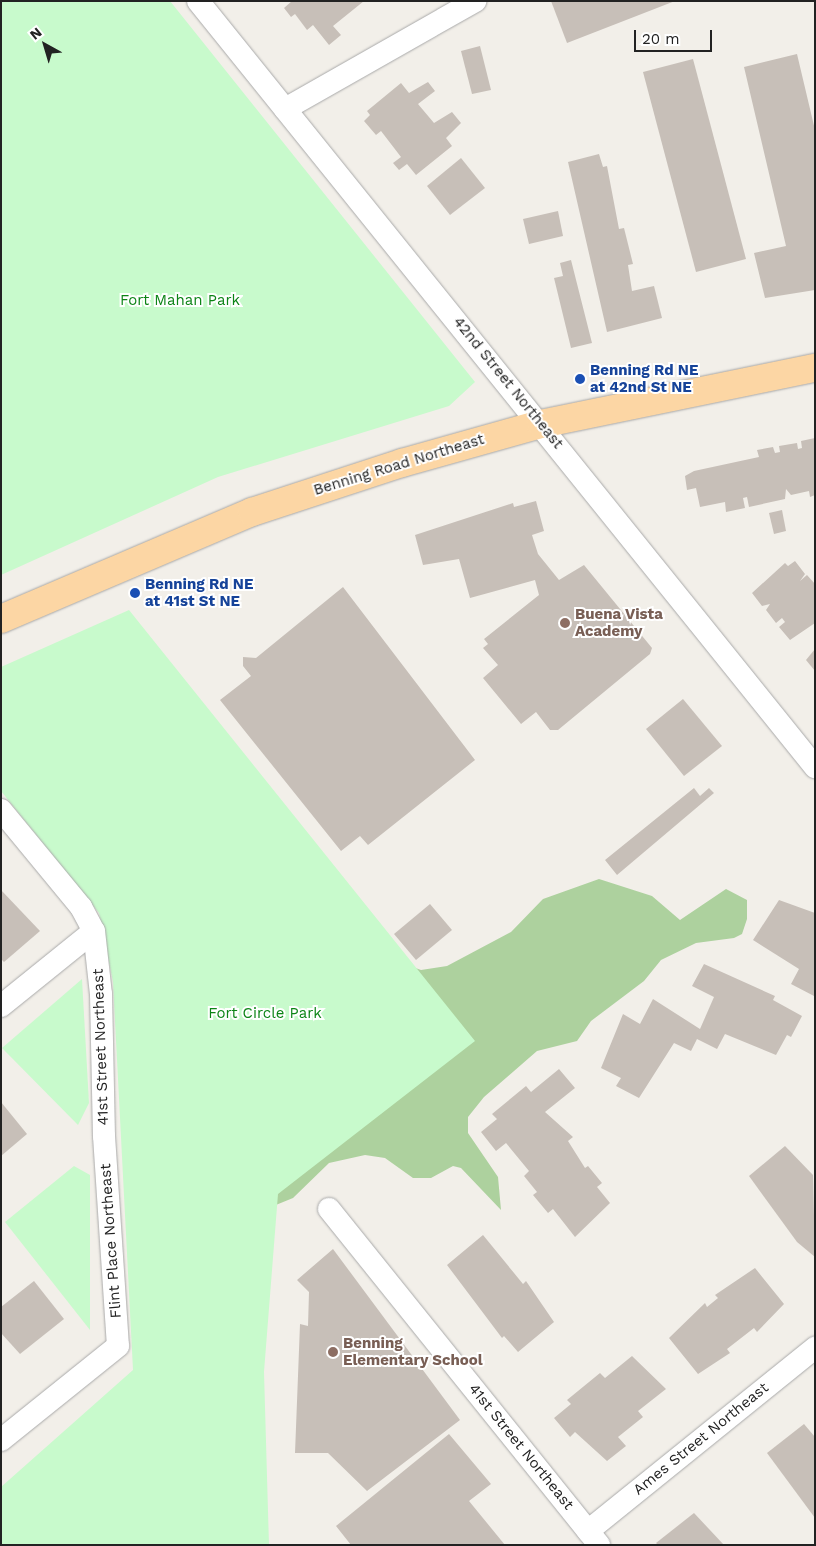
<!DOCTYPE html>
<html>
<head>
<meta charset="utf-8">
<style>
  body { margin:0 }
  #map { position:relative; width:816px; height:1546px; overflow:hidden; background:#f2efe9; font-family:"Work Sans",sans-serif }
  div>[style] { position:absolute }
  .forest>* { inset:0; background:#add19e }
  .park>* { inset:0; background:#c8facc }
  .building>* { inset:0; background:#c7bfb8 }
  .roads { filter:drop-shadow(0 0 1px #a9a9a9) drop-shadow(0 0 1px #a9a9a9) }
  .street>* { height:22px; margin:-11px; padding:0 11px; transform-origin:11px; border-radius:11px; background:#fff }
  .primary>* { height:28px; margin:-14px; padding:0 14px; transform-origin:14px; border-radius:14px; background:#fcd6a4 }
  .dots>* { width:14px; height:14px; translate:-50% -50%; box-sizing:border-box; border:2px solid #fff; border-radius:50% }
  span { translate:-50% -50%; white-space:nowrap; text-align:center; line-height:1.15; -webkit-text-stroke:4px #fff; paint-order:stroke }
  .park-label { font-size:15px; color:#0c8416 }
  .transit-label { font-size:15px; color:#164399; font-weight:700 }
  .left { translate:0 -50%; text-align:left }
  .street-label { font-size:15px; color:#222 }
  .education-label { font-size:15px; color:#785e54; font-weight:700 }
  .frame { position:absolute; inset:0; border:2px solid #222; pointer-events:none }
  .north { position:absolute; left:20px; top:20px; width:50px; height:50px; -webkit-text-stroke:4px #fff; paint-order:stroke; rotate:321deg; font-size:14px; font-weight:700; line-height:20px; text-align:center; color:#222 }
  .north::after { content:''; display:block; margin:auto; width:18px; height:22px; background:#222; clip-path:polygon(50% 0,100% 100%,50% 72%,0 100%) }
  .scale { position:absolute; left:634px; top:30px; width:78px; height:22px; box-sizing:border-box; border:2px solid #222; border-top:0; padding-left:6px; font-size:15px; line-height:18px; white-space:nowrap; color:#222; -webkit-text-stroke:4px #fff; paint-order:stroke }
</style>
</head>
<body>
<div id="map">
  <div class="forest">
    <i style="clip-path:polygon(599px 879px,652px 896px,680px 920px,726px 889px,747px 900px,747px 919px,742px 934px,734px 938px,696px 943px,661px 960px,644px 981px,591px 1021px,577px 1041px,537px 1051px,484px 1097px,468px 1117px,468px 1133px,498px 1177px,501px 1210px,461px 1168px,453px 1166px,431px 1178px,413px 1178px,385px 1158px,365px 1155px,329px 1163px,293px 1198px,266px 1209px,410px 966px,421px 970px,447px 966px,511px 932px,543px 899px)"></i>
  </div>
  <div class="park">
    <i style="clip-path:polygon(1px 1px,170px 1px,475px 382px,449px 406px,218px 477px,1px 575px)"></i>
    <i style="clip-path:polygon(129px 610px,475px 1041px,278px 1194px,264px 1372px,269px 1545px,1px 1545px,1px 1487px,133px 1370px,113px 982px,99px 913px,1px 791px,1px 667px)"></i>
    <i style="clip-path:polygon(82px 979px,89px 1103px,78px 1125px,2px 1048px)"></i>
    <i style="clip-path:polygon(74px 1166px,90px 1175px,90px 1330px,5px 1222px)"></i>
  </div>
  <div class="building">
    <i style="clip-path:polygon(292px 1px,364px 1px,333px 26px,341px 35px,329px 45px,313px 25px,307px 30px,295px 14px,291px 17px,284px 8px)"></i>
    <i style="clip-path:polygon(551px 1px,675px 1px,567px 43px)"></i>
    <i style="clip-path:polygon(480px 46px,491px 90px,472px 94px,461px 51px)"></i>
    <i style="clip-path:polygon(797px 54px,815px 130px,815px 290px,765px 298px,754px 253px,786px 246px,744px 67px)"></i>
    <i style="clip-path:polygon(693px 59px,746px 259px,696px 272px,643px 72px)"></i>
    <i style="clip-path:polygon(428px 82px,435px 91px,418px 104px,434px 123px,452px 112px,461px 123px,446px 138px,452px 146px,416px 175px,407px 164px,399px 170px,393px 163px,401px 157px,381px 131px,376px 135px,364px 121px,370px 115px,367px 111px,401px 83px,409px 93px)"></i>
    <i style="clip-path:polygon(599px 154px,603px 167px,607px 166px,619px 229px,624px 228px,633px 264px,628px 265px,632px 291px,654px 286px,662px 318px,607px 332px,568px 162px)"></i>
    <i style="clip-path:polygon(461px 158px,485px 188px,450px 215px,427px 186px)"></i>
    <i style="clip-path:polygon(558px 211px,563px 236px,529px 244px,523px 219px)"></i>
    <i style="clip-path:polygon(571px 260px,592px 343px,571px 348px,554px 278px,563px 276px,560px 263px)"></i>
    <i style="clip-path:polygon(815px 438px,815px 495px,810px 497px,809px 491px,791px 495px,786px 489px,785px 499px,749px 507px,747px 497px,743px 498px,745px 508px,726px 512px,725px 502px,700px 507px,696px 488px,687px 490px,685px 476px,694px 471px,759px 457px,757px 450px,773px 447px,775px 453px,780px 452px,779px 446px,797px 443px,798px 449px,802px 448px,801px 441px)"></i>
    <i style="clip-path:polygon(536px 501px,544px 531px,532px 535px,538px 554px,559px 580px,584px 565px,652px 648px,650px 654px,558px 730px,550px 730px,536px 712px,521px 724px,483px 678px,498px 665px,483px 648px,488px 644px,484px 639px,539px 595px,535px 580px,470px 598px,459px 559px,423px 565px,415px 535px,513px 503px,514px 507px)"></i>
    <i style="clip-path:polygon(782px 510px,786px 531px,774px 534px,769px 513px)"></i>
    <i style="clip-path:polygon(795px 561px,805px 574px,800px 581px,807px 575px,815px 584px,815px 623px,790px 640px,779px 627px,785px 622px,782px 618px,776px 623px,766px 610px,770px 604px,762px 606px,752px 593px,785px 563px,788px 566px)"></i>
    <i style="clip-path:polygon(343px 587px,475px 760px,368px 845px,360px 836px,341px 851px,220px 700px,251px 676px,243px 666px,243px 657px,256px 658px)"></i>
    <i style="clip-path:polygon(815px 649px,815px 671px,806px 660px)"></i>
    <i style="clip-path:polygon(683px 699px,722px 746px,684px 776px,646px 729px)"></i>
    <i style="clip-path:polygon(694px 788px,700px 796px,709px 788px,714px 793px,617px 875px,605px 860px)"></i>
    <i style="clip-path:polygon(1px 890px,40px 931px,4px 962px,1px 959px)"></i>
    <i style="clip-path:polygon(779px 900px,815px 913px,814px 996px,791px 984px,799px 969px,753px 940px)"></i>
    <i style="clip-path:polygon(430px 904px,452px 930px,416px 960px,394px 934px)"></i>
    <i style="clip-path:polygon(704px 964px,775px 996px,773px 1000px,802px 1016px,791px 1037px,787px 1035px,776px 1055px,725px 1034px,717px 1049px,697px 1039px,691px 1051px,674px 1043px,639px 1098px,616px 1086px,621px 1078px,601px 1068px,623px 1014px,640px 1024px,653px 999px,700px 1029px,714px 997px,692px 986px)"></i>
    <i style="clip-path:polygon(559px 1069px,575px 1088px,545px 1112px,573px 1137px,568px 1141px,585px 1168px,588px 1166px,602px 1183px,597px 1187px,610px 1203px,575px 1237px,553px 1209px,548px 1213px,533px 1195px,537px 1192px,524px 1176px,529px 1171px,506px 1143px,496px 1151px,481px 1132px,497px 1119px,492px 1114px,526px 1086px,531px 1092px)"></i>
    <i style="clip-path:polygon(1px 1102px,27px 1134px,1px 1156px)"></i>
    <i style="clip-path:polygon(785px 1146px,813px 1175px,815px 1257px,797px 1242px,749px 1176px)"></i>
    <i style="clip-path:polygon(483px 1235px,523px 1284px,526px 1281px,554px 1322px,518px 1352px,504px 1336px,502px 1338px,447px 1265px)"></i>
    <i style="clip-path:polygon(333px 1249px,460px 1420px,367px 1491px,328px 1453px,295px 1453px,300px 1324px,308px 1326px,309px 1292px,297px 1280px)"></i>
    <i style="clip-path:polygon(755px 1268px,784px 1304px,757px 1332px,754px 1328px,727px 1349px,730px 1353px,698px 1374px,669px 1338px,705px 1303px,707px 1307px,718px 1298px,715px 1295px)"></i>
    <i style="clip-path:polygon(34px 1281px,64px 1319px,20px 1354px,1px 1333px,1px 1307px)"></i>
    <i style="clip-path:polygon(632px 1356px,666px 1389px,638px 1411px,643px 1417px,618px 1437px,626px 1446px,607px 1461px,575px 1432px,570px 1437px,554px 1418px,571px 1404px,567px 1400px,600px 1373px,605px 1378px)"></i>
    <i style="clip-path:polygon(804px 1424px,815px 1437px,815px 1518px,767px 1453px)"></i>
    <i style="clip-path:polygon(449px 1434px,491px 1484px,469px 1501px,505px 1545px,351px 1545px,336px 1526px)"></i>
    <i style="clip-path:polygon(694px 1513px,724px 1545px,658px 1545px,656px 1543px)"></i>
  </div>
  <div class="roads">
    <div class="street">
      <i style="left:198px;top:1px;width:984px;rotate:51.15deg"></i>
      <i style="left:285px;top:109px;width:219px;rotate:-29.6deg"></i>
      <i style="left:1px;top:810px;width:126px;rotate:50.5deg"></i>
      <i style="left:81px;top:907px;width:27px;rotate:62deg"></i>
      <i style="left:94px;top:931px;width:63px;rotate:83.7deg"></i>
      <i style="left:101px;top:994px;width:142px;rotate:88.8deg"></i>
      <i style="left:104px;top:1136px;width:210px;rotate:86.2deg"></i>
      <i style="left:118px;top:1346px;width:150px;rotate:141.2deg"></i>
      <i style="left:1px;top:1006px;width:119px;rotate:-38.9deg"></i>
      <i style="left:329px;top:1209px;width:431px;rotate:51.2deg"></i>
      <i style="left:588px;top:1531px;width:292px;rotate:-38.9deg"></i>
    </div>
    <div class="primary">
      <i style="left:1px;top:619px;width:273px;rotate:-23.1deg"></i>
      <i style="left:252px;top:512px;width:158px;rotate:-18.1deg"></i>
      <i style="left:402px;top:463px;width:144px;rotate:-15.7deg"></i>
      <i style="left:541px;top:424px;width:280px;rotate:-11.6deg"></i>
    </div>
  </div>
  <div class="dots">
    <i style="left:580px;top:379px;background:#1a4fb4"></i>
    <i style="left:135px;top:593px;background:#1a4fb4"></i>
    <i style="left:565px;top:623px;background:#8d6e63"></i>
    <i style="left:333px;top:1352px;background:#8d6e63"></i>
  </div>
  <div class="park-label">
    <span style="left:180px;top:301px">Fort Mahan Park</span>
    <span style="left:265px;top:1014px">Fort Circle Park</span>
  </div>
  <div class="transit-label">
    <span class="left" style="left:590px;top:379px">Benning Rd NE<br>at 42nd St NE</span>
    <span class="left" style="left:145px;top:593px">Benning Rd NE<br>at 41st St NE</span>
  </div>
  <div class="street-label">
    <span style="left:508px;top:383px;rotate:51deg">42nd Street Northeast</span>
    <span style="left:399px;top:465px;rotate:-17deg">Benning Road Northeast</span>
    <span style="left:101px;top:1047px;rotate:-92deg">41st Street Northeast</span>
    <span style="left:111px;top:1241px;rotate:-94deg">Flint Place Northeast</span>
    <span style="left:701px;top:1439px;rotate:-39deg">Ames Street Northeast</span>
    <span style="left:521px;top:1447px;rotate:51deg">41st Street Northeast</span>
  </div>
  <div class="education-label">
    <span class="left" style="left:575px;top:623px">Buena Vista<br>Academy</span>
    <span class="left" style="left:343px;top:1352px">Benning<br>Elementary School</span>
  </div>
  <div class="frame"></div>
  <div class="north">N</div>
  <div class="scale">20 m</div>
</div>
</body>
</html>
